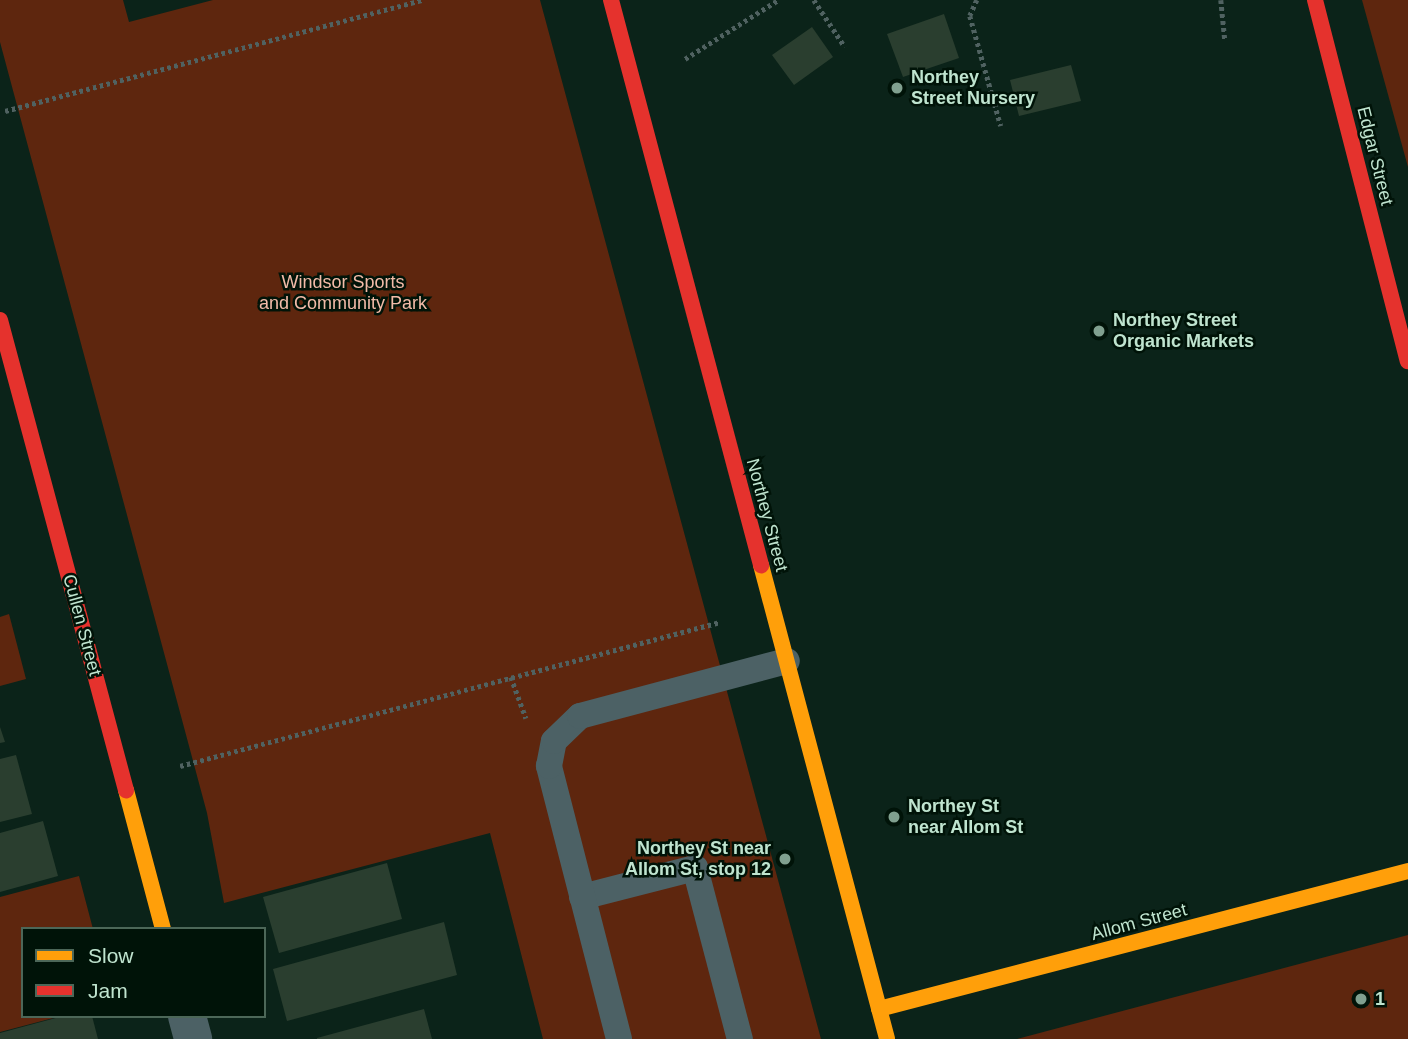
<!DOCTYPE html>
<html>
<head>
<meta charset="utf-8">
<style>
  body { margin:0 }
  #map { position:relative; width:1408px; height:1039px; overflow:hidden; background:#0b2319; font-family:Helvetica,sans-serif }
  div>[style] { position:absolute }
  .green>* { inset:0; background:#5e260e }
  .building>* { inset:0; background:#2a3e2f }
  .path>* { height:4.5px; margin-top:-2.25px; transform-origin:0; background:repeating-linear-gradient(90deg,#506261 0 3.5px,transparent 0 7px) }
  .lane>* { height:26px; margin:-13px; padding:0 13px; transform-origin:13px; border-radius:13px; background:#4c6165 }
  .street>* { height:38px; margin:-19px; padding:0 19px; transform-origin:19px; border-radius:19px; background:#4c6165 }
  .slow>* { height:16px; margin:-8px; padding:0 8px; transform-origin:8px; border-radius:8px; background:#ff9f0a }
  .jam>* { height:16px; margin:-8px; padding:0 8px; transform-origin:8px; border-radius:8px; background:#e5322d }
  .dots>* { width:19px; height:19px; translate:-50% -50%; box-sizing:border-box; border:4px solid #001308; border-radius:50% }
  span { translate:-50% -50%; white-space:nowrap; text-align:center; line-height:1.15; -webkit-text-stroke:5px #001308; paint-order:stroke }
  .poi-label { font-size:18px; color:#bfe4cf; font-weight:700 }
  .left { translate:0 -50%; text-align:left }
  .right { translate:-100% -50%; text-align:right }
  .street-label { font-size:18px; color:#bfe4cf }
  .park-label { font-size:18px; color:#f2bba8 }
  .legend { position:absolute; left:21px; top:927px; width:245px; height:91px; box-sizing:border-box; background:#001308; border:2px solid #4c6758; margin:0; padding:9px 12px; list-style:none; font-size:21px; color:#bfe4cf }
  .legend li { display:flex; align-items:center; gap:14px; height:35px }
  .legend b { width:35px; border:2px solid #4c6758 }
</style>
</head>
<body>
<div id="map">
  <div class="green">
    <i style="clip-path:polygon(0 0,123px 0,129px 22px,213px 0,540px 0,821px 1039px,543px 1039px,490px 833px,224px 903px,207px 813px,0 42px)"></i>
    <i style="clip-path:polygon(1362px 0,1408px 0,1408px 167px)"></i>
    <i style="clip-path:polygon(9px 614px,26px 679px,0 686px,0 617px)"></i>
    <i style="clip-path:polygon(79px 876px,93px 929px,23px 929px,23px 1016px,61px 1016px,0 1032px,0 897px)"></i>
    <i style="clip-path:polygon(1408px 935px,1408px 1039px,1017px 1039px)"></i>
  </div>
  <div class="building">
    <i style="clip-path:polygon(944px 14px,959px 58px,903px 77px,887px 34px)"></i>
    <i style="clip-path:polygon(812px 27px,833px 57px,794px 85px,772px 55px)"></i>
    <i style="clip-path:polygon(1071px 65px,1081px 101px,1019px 116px,1010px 80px)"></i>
    <i style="clip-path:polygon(0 727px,5px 742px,0 743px)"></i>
    <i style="clip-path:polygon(16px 755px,32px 814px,0 822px,0 759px)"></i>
    <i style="clip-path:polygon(43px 821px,58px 876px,0 892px,0 833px)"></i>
    <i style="clip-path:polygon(387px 863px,402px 919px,279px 953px,263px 897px)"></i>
    <i style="clip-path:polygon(444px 922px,457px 975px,287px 1021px,273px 969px)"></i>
    <i style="clip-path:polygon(424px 1009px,432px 1039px,317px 1039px,317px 1038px)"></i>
    <i style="clip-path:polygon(63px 1016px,92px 1016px,98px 1039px,0 1039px,0 1033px)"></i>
  </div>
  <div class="path">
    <i style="left:814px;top:0;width:56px;rotate:56.6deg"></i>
    <i style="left:977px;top:0;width:17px;rotate:114deg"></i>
    <i style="left:970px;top:16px;width:114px;rotate:74.3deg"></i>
    <i style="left:1221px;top:0;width:40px;rotate:84.3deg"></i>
    <i style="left:685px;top:59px;width:110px;rotate:-32.4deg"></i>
    <i style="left:5px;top:111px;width:431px;rotate:-14.9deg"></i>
    <i style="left:511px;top:677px;width:44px;rotate:69.9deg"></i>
    <i style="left:180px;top:766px;width:559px;rotate:-14.93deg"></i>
  </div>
  <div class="lane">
    <i style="left:582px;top:897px;width:117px;rotate:-14.4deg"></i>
    <i style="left:695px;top:868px;width:177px;rotate:75.3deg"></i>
    <i style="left:619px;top:1039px;width:282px;rotate:-104.4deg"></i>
    <i style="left:549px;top:766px;width:25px;rotate:-79deg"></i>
    <i style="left:554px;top:741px;width:36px;rotate:-44deg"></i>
    <i style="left:580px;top:716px;width:214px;rotate:-14.9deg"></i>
  </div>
  <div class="street">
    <i style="left:187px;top:1016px;width:24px;rotate:75deg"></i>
  </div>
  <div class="slow">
    <i style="left:761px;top:565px;width:490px;rotate:75.1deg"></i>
    <i style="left:126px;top:790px;width:144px;rotate:75.1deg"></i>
    <i style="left:879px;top:1009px;width:547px;rotate:-14.62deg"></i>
  </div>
  <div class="jam">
    <i style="left:611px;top:0;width:585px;rotate:75.13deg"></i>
    <i style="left:1315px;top:0;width:373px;rotate:75.6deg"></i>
    <i style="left:0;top:320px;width:487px;rotate:75deg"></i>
  </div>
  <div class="dots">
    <i style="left:897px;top:88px;background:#80a08f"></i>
    <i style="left:1099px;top:331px;background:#80a08f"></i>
    <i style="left:894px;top:817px;background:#80a08f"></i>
    <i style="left:785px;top:859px;background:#80a08f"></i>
    <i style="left:1361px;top:999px;background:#80a08f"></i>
  </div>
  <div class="poi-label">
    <span class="left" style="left:911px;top:88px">Northey<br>Street Nursery</span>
    <span class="left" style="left:1113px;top:331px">Northey Street<br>Organic Markets</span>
    <span class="left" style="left:908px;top:817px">Northey St<br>near Allom St</span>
    <span class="right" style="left:771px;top:859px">Northey St near<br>Allom St, stop 12</span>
    <span class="left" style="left:1375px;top:999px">1</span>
  </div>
  <div class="street-label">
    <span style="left:1375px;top:156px;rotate:76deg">Edgar Street</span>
    <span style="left:767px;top:515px;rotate:75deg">Northey Street</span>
    <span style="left:82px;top:625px;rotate:75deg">Cullen Street</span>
    <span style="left:1139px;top:922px;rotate:-15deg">Allom Street</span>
  </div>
  <div class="park-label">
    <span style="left:343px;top:293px">Windsor Sports<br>and Community Park</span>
  </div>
  <ul class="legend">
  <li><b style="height:9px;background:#ff9f0a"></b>Slow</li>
  <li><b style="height:9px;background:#e5322d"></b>Jam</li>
  </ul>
</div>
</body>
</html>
